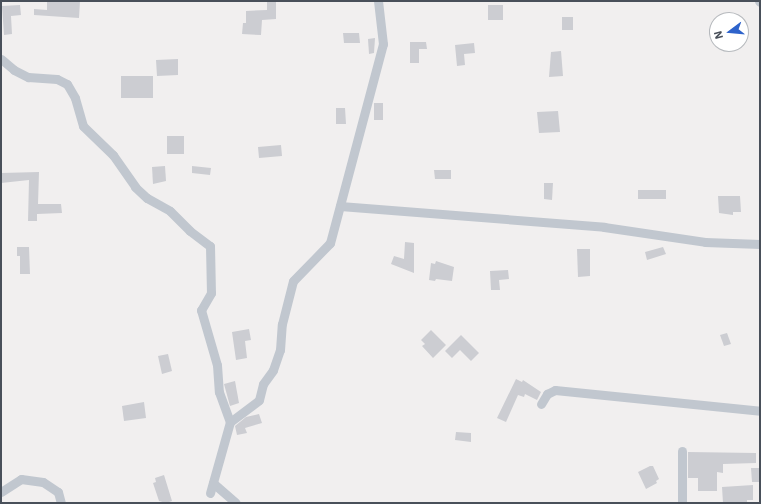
<!DOCTYPE html>
<html>
<head>
<meta charset="utf-8">
<style>
  body { margin:0 }
  #map { position:relative; width:761px; height:504px; overflow:hidden; background:#f1efef; font-family:"IBM Plex Sans",sans-serif }
  div>[style] { position:absolute }
  .building>* { inset:0; background:#cccdd2 }
  .minor>* { height:9px; margin:-4.5px; padding:0 4.5px; transform-origin:4.5px; border-radius:4.5px; background:#c1c7cf }
  span { translate:-50% -50%; white-space:nowrap; text-align:center; line-height:1.15; -webkit-text-stroke:3.5px #fff; paint-order:stroke }
  .frame { position:absolute; inset:0; border:2px solid #49505a; pointer-events:none }
  .north { position:absolute; left:709px; top:12px; width:40px; height:40px; box-sizing:border-box; background:#fff; border:1px solid #b6b9bd; border-radius:50%; rotate:254deg; font-size:11px; font-weight:700; line-height:16px; text-align:center; color:#49505a }
  .north::after { content:''; display:block; margin:auto; width:14px; height:18px; background:#2e63cb; clip-path:polygon(50% 0,100% 100%,50% 72%,0 100%) }
</style>
</head>
<body>
<div id="map">
  <div class="building">
    <i style="clip-path:polygon(47px 1px,80px 1px,79px 18px,34px 15px,34px 9px,47px 10px)"></i>
    <i style="clip-path:polygon(267px 1px,276px 1px,276px 19px,262px 20px,261px 35px,242px 34px,243px 23px,246px 23px,246px 11px,267px 10px)"></i>
    <i style="clip-path:polygon(20px 5px,21px 15px,11px 16px,12px 34px,4px 35px,2px 6px)"></i>
    <i style="clip-path:polygon(488px 5px,503px 5px,503px 20px,488px 20px)"></i>
    <i style="clip-path:polygon(562px 17px,573px 17px,573px 30px,562px 30px)"></i>
    <i style="clip-path:polygon(343px 33px,359px 33px,360px 43px,344px 43px)"></i>
    <i style="clip-path:polygon(375px 38px,374px 53px,369px 54px,368px 39px)"></i>
    <i style="clip-path:polygon(410px 42px,426px 42px,427px 49px,419px 49px,419px 63px,410px 63px)"></i>
    <i style="clip-path:polygon(474px 43px,475px 53px,464px 54px,465px 65px,457px 66px,455px 45px)"></i>
    <i style="clip-path:polygon(561px 51px,563px 76px,549px 77px,551px 52px)"></i>
    <i style="clip-path:polygon(178px 59px,178px 75px,157px 76px,156px 60px)"></i>
    <i style="clip-path:polygon(121px 76px,153px 76px,153px 98px,121px 98px)"></i>
    <i style="clip-path:polygon(374px 103px,383px 103px,383px 120px,374px 120px)"></i>
    <i style="clip-path:polygon(336px 108px,345px 108px,346px 124px,336px 124px)"></i>
    <i style="clip-path:polygon(558px 111px,560px 132px,539px 133px,537px 112px)"></i>
    <i style="clip-path:polygon(167px 136px,184px 136px,184px 154px,167px 154px)"></i>
    <i style="clip-path:polygon(281px 145px,282px 156px,259px 158px,258px 147px)"></i>
    <i style="clip-path:polygon(165px 166px,166px 181px,153px 184px,152px 167px)"></i>
    <i style="clip-path:polygon(192px 166px,211px 168px,210px 175px,192px 173px)"></i>
    <i style="clip-path:polygon(434px 170px,451px 170px,451px 179px,435px 179px)"></i>
    <i style="clip-path:polygon(39px 172px,38px 204px,61px 204px,62px 213px,37px 214px,37px 221px,28px 221px,29px 180px,1px 183px,1px 173px)"></i>
    <i style="clip-path:polygon(544px 183px,553px 183px,552px 200px,544px 199px)"></i>
    <i style="clip-path:polygon(638px 190px,666px 190px,666px 199px,638px 199px)"></i>
    <i style="clip-path:polygon(718px 196px,740px 196px,741px 212px,733px 212px,733px 215px,719px 213px)"></i>
    <i style="clip-path:polygon(405px 242px,414px 243px,414px 273px,391px 264px,394px 256px,404px 259px)"></i>
    <i style="clip-path:polygon(17px 247px,29px 247px,30px 274px,20px 274px,20px 256px,17px 256px)"></i>
    <i style="clip-path:polygon(663px 247px,666px 254px,647px 260px,645px 252px)"></i>
    <i style="clip-path:polygon(577px 249px,590px 249px,590px 276px,578px 277px)"></i>
    <i style="clip-path:polygon(436px 261px,454px 267px,452px 281px,436px 279px,435px 281px,429px 280px,431px 263px,435px 264px)"></i>
    <i style="clip-path:polygon(508px 270px,509px 279px,499px 280px,500px 290px,491px 290px,490px 271px)"></i>
    <i style="clip-path:polygon(249px 329px,251px 340px,245px 341px,247px 358px,236px 360px,232px 332px)"></i>
    <i style="clip-path:polygon(431px 330px,446px 345px,433px 358px,422px 346px,425px 344px,421px 340px)"></i>
    <i style="clip-path:polygon(727px 333px,731px 344px,724px 346px,720px 335px)"></i>
    <i style="clip-path:polygon(461px 335px,479px 353px,471px 361px,460px 350px,452px 358px,445px 351px)"></i>
    <i style="clip-path:polygon(168px 354px,172px 371px,162px 374px,158px 356px)"></i>
    <i style="clip-path:polygon(516px 379px,522px 382px,523px 380px,541px 392px,537px 400px,525px 394px,524px 397px,518px 395px,506px 422px,497px 418px)"></i>
    <i style="clip-path:polygon(235px 381px,239px 403px,230px 406px,224px 384px)"></i>
    <i style="clip-path:polygon(144px 402px,146px 418px,124px 421px,122px 406px)"></i>
    <i style="clip-path:polygon(259px 414px,262px 423px,245px 428px,247px 433px,237px 435px,235px 426px,246px 417px)"></i>
    <i style="clip-path:polygon(456px 432px,471px 433px,471px 442px,455px 440px)"></i>
    <i style="clip-path:polygon(688px 452px,756px 453px,756px 463px,723px 464px,723px 473px,717px 472px,717px 491px,698px 491px,698px 478px,688px 478px)"></i>
    <i style="clip-path:polygon(650px 466px,653px 466px,659px 479px,656px 481px,657px 483px,646px 489px,638px 472px)"></i>
    <i style="clip-path:polygon(751px 468px,760px 468px,760px 482px,752px 482px)"></i>
    <i style="clip-path:polygon(164px 475px,172px 501px,166px 503px,159px 501px,153px 483px,156px 482px,155px 478px)"></i>
    <i style="clip-path:polygon(753px 485px,753px 500px,747px 500px,747px 503px,723px 503px,722px 487px)"></i>
  </div>
  <div class="minor">
    <i style="left:759px;top:1px;width:1px;rotate:45deg"></i>
    <i style="left:1px;top:59px;width:17px;rotate:40deg"></i>
    <i style="left:14px;top:70px;width:16px;rotate:27deg"></i>
    <i style="left:28px;top:77px;width:29px;rotate:4deg"></i>
    <i style="left:57px;top:79px;width:11px;rotate:27deg"></i>
    <i style="left:67px;top:84px;width:16px;rotate:60deg"></i>
    <i style="left:75px;top:98px;width:29px;rotate:74deg"></i>
    <i style="left:83px;top:126px;width:42px;rotate:44deg"></i>
    <i style="left:113px;top:155px;width:39px;rotate:55deg"></i>
    <i style="left:135px;top:187px;width:16px;rotate:43deg"></i>
    <i style="left:147px;top:198px;width:26px;rotate:29deg"></i>
    <i style="left:170px;top:211px;width:28px;rotate:45deg"></i>
    <i style="left:190px;top:231px;width:25px;rotate:37deg"></i>
    <i style="left:210px;top:246px;width:47px;rotate:88.8deg"></i>
    <i style="left:211px;top:293px;width:20px;rotate:120deg"></i>
    <i style="left:201px;top:310px;width:57px;rotate:73.8deg"></i>
    <i style="left:217px;top:365px;width:27px;rotate:86deg"></i>
    <i style="left:219px;top:392px;width:32px;rotate:70deg"></i>
    <i style="left:340px;top:206px;width:265px;rotate:4.5deg"></i>
    <i style="left:604px;top:227px;width:102px;rotate:8.4deg"></i>
    <i style="left:705px;top:242px;width:55px;rotate:2.1deg"></i>
    <i style="left:541px;top:404px;width:12px;rotate:-59deg"></i>
    <i style="left:547px;top:394px;width:9px;rotate:-27deg"></i>
    <i style="left:555px;top:390px;width:206px;rotate:5.8deg"></i>
    <i style="left:213px;top:483px;width:30px;rotate:41deg"></i>
    <i style="left:1px;top:492px;width:24px;rotate:-33deg"></i>
    <i style="left:21px;top:479px;width:22px;rotate:8deg"></i>
    <i style="left:43px;top:482px;width:18px;rotate:34deg"></i>
    <i style="left:58px;top:492px;width:11px;rotate:75deg"></i>
    <i style="left:210px;top:493px;width:74px;rotate:-74.3deg"></i>
    <i style="left:230px;top:422px;width:36px;rotate:-37deg"></i>
    <i style="left:259px;top:400px;width:16px;rotate:-76deg"></i>
    <i style="left:263px;top:384px;width:17px;rotate:-54deg"></i>
    <i style="left:273px;top:370px;width:21px;rotate:-71deg"></i>
    <i style="left:280px;top:350px;width:26px;rotate:-86deg"></i>
    <i style="left:282px;top:324px;width:44px;rotate:-75.7deg"></i>
    <i style="left:293px;top:281px;width:53px;rotate:-45.8deg"></i>
    <i style="left:330px;top:243px;width:206px;rotate:-75.1deg"></i>
    <i style="left:383px;top:44px;width:43px;rotate:-96.6deg"></i>
    <i style="left:682px;top:503px;width:52px;rotate:-90deg"></i>
  </div>
  <div class="frame"></div>
  <div class="north">N</div>
</div>
</body>
</html>
